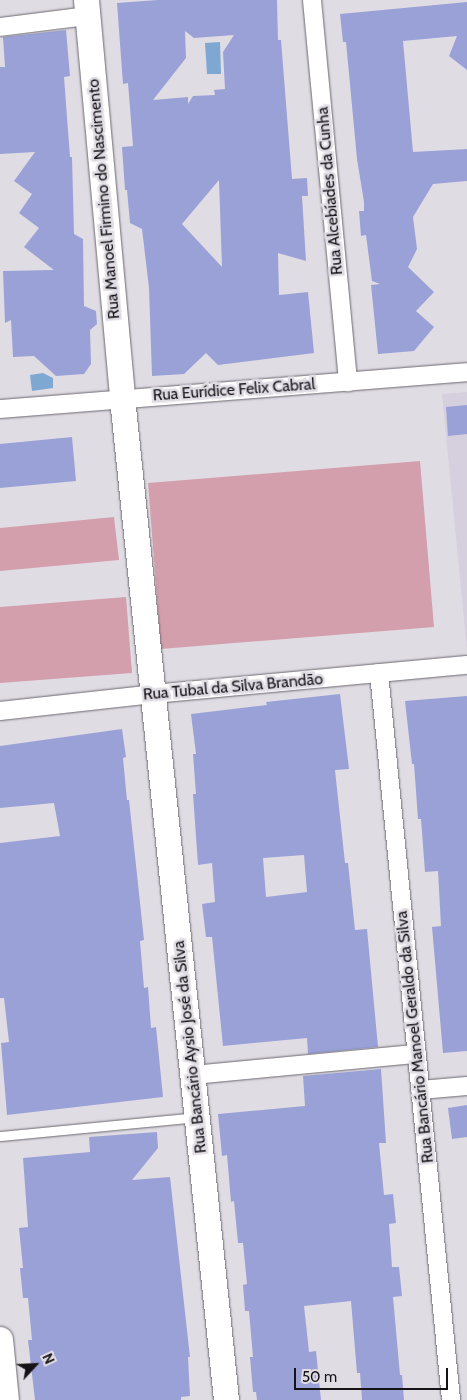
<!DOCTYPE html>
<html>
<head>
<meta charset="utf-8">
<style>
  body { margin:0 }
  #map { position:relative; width:467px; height:1400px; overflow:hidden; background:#e0dce4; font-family:Cabin,sans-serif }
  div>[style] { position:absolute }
  .built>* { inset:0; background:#d5cfde }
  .green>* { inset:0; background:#d39fac }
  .water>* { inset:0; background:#7ea7d2 }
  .building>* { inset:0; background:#9aa1d7 }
  .roads { filter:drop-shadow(0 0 1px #6b686f) drop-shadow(0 0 1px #6b686f) }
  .lane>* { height:9px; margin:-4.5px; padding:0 4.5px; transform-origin:4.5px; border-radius:4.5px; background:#fff }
  .street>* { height:18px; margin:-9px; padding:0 9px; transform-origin:9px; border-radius:9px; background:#fff }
  .secondary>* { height:25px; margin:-12.5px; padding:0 12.5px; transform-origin:12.5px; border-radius:12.5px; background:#fff }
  span { translate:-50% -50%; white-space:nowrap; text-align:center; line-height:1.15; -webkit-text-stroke:5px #e0dce4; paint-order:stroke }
  .street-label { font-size:16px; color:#151316 }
  .north { position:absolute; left:10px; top:1340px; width:50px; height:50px; -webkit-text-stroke:4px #e0dce4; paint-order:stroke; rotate:65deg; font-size:14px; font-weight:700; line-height:20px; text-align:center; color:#151316 }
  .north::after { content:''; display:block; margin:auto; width:18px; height:22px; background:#151316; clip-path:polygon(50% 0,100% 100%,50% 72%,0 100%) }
  .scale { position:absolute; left:294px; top:1368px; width:154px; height:22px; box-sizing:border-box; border:2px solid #151316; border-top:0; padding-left:6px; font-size:15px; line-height:18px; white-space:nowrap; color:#151316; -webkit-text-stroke:4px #e0dce4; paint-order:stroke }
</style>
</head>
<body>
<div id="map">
  <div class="built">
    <i style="clip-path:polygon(467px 392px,467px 650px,442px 394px)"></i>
  </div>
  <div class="green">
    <i style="clip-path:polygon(420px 461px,434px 627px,161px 649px,148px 483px)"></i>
    <i style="clip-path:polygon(114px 517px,119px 560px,0 571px,0 528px)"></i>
    <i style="clip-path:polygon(126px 597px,132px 673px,0 683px,0 607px)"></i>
  </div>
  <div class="water">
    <i style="clip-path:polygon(220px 42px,221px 74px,207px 74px,205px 43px)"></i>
    <i style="clip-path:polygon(43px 373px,53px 378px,53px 388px,32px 391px,30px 375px)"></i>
  </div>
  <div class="building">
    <i style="clip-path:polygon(evenodd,158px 0,277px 0,278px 40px,281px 40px,292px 179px,307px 178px,308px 196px,302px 196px,306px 261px,278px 253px,279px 295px,308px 292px,314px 353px,218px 365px,206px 353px,184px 374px,152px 376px,149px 288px,142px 229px,130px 223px,127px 190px,125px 190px,122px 147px,133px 146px,128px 83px,123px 84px,117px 3px,158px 0,185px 31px,194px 38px,234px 35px,223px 52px,225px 89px,214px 90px,215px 95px,193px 96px,188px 104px,188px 97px,153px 100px,186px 58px,185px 31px,158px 0,219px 180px,222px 267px,182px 224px,219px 180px)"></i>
    <i style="clip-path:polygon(467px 2px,467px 70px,449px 56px,457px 36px,403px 41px,413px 152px,467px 149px,467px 181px,433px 184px,413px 217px,417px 249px,408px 267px,434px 292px,416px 311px,434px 327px,414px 351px,378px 354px,371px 285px,380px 284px,372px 281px,366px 235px,361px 236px,359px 211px,364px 211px,364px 202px,357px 159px,346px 42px,343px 42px,340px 14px)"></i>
    <i style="clip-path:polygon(66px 30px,70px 76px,64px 77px,70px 157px,72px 157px,74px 234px,83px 239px,84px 306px,96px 311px,97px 324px,90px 330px,91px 364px,84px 374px,56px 376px,34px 356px,13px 357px,11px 320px,5px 323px,3px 271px,54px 270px,24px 247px,39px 228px,19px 213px,32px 194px,14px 181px,35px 152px,0 154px,0 67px,5px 67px,3px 37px)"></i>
    <i style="clip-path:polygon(467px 405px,467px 434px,448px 436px,446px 407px)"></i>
    <i style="clip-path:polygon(72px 437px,76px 481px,0 488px,0 444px)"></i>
    <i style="clip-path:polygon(evenodd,340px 694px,349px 769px,335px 770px,345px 863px,348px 863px,355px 930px,367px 929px,378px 1047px,308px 1054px,307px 1038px,223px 1046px,212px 937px,206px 937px,202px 904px,215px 902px,212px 863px,198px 865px,193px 794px,196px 794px,193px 754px,196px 754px,191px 714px,267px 705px,266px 702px,340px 694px,304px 855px,307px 892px,266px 897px,263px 858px,304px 855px)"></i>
    <i style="clip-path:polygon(467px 696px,467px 1051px,443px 1053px,432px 927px,441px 926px,438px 871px,425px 872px,421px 819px,418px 819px,414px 764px,412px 764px,405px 701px)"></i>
    <i style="clip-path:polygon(122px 729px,126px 757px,123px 758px,127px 800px,129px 800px,144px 940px,140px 941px,144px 988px,148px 987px,151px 1028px,156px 1027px,163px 1097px,7px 1115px,1px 1043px,9px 1042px,4px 998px,0 998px,0 843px,60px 836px,54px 803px,0 808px,0 746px)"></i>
    <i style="clip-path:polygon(381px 1069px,386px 1143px,379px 1143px,384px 1195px,393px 1194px,396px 1223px,389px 1224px,392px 1267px,399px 1267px,402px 1296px,393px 1297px,400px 1375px,402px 1375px,404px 1400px,362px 1400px,360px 1373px,357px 1373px,351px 1301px,304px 1306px,309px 1352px,316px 1351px,321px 1400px,257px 1400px,256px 1392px,253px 1392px,250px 1357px,253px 1357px,249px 1311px,245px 1311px,243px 1285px,247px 1284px,243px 1243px,238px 1243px,234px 1201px,231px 1202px,227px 1155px,222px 1156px,218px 1114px,305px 1106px,303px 1076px)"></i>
    <i style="clip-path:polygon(467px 1105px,467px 1137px,452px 1139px,448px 1108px)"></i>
    <i style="clip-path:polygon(157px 1132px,158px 1148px,132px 1180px,170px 1177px,190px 1357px,188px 1357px,190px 1396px,181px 1397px,181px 1400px,35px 1400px,28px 1340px,32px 1340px,28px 1298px,23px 1298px,20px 1268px,23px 1268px,19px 1228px,28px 1227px,23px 1158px,90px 1152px,89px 1137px)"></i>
  </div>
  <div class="roads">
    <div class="lane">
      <i style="left:0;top:1136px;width:197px;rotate:-5.5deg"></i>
    </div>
    <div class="street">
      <i style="left:312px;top:0;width:384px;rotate:84.6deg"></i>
      <i style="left:0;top:27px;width:88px;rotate:-7.2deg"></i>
      <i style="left:0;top:409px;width:468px;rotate:-4.5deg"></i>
      <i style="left:379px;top:673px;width:731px;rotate:84.34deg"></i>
      <i style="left:0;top:711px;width:154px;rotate:-6.3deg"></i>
      <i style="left:153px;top:694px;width:315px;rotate:-5.3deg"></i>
      <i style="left:193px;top:1075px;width:225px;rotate:-5.4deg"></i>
      <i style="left:420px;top:1090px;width:47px;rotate:-4.9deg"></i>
    </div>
    <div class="secondary">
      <i style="left:86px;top:0;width:400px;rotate:84.8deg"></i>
      <i style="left:122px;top:398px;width:1007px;rotate:84.07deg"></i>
      <i style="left:0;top:1339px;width:61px;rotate:84.4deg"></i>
    </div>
  </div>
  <div class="street-label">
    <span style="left:330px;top:191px;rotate:-95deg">Rua Alcebíades da Cunha</span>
    <span style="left:104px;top:199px;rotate:-95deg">Rua Manoel Firmino do Nascimento</span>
    <span style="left:234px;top:390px;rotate:-4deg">Rua Eurídice Felix Cabral</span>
    <span style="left:233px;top:687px;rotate:-5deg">Rua Tubal da Silva Brandão</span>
    <span style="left:415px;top:1037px;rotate:-96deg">Rua Bancário Manoel Geraldo da Silva</span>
    <span style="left:190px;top:1047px;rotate:-96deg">Rua Bancário Aysio José da Silva</span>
  </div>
  <div class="north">N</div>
  <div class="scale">50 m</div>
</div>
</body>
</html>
